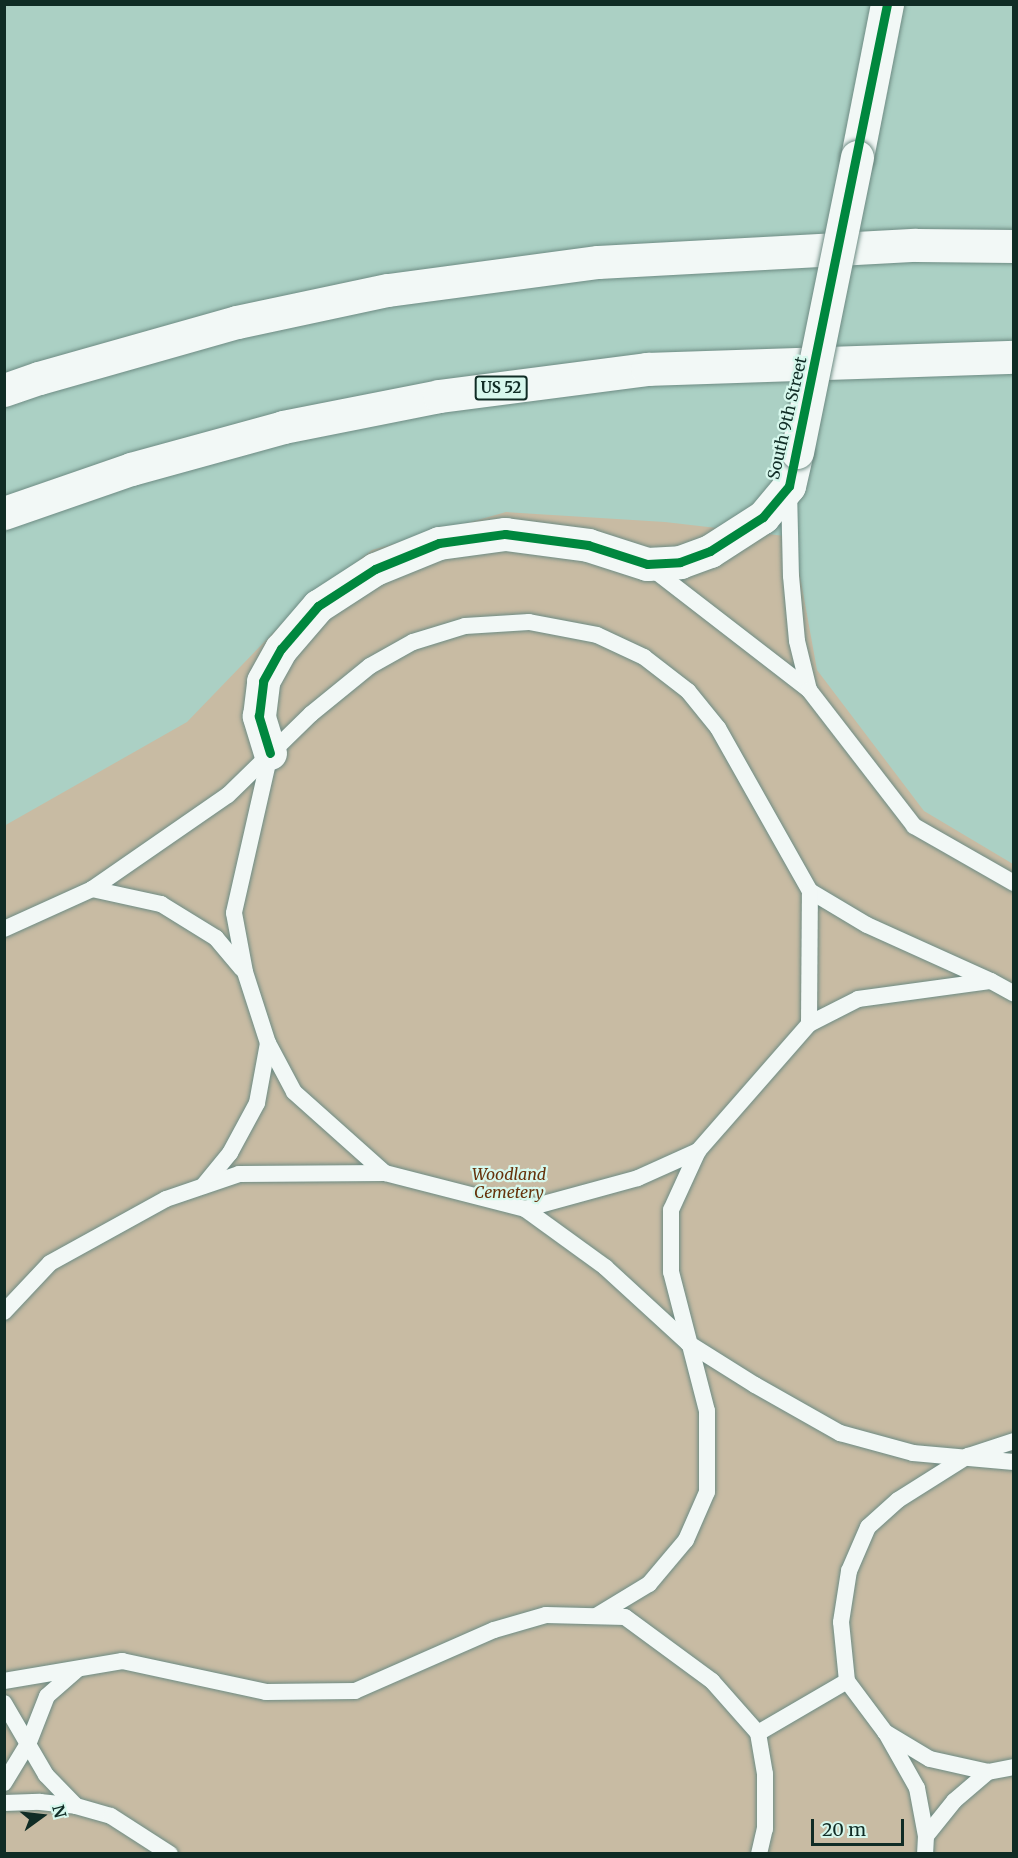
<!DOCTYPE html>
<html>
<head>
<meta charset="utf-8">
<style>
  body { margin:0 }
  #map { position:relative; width:1018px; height:1858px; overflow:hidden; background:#abd0c4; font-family:Merriweather,serif }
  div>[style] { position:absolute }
  .green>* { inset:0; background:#c8bba3 }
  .roads { filter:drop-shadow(0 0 2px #6d8b83) drop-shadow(0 0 2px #6d8b83) }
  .lane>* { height:16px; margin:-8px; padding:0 8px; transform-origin:8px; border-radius:8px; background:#f2f8f6 }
  .street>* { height:33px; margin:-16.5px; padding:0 16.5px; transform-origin:16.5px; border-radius:16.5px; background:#f2f8f6 }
  .highway>* { height:33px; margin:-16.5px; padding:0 16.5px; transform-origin:16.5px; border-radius:16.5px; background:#f2f8f6 }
  .bridges { filter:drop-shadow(0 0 2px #6d8b83) drop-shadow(0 0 2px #6d8b83) }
  .street-bridge>* { height:33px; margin:-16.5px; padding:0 16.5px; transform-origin:16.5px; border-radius:16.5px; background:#f2f8f6 }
  .cycleway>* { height:9px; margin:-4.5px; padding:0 4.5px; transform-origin:4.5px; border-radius:4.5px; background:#00873e }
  span { translate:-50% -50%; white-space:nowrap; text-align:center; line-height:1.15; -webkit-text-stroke:4.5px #d7f8ed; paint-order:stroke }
  .shield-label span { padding:2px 4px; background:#d7f8ed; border:2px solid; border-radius:4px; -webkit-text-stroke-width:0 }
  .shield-label { font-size:15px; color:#102c25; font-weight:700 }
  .street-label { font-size:16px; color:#102c25 }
  .park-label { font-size:16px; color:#66330c; font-style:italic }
  .frame { position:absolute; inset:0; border:6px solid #102c25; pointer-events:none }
  .north { position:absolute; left:12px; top:1786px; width:60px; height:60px; -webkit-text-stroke:4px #d7f8ed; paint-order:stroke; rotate:75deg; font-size:16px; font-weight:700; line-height:24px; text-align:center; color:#102c25 }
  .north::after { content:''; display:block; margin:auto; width:21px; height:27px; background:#102c25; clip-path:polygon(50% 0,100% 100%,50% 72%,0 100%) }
  .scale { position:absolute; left:811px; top:1819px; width:93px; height:27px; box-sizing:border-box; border:3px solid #102c25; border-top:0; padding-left:8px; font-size:18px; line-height:21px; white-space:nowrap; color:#102c25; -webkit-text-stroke:4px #d7f8ed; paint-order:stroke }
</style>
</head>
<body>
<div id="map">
  <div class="green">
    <i style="clip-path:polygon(506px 512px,665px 522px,793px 537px,817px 670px,924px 811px,1013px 864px,1013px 1853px,5px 1853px,4px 826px,187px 722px,297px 608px,372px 550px)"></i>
  </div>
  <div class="roads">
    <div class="lane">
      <i style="left:789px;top:489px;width:87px;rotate:88.7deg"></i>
      <i style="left:791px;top:576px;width:65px;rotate:84.7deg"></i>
      <i style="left:797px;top:641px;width:50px;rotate:76.2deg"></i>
      <i style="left:650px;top:567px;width:201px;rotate:37.7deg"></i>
      <i style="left:809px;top:690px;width:172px;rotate:52.3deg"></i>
      <i style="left:914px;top:826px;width:115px;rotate:29.7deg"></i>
      <i style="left:270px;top:754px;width:163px;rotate:102.8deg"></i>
      <i style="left:234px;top:913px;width:60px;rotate:79.4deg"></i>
      <i style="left:245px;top:972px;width:75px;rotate:72.1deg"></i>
      <i style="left:268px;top:1043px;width:55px;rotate:62deg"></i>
      <i style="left:294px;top:1092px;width:122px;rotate:41.7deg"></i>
      <i style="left:92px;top:889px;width:71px;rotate:12.3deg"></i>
      <i style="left:161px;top:904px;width:65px;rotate:31.7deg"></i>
      <i style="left:216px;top:938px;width:40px;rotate:50deg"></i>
      <i style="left:4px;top:929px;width:97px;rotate:-24.4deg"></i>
      <i style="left:92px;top:889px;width:165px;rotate:-34.7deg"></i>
      <i style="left:228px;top:795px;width:116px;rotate:-44.3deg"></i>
      <i style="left:311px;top:714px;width:76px;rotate:-39.1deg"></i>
      <i style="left:370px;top:666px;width:49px;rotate:-29.2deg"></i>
      <i style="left:413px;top:642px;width:54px;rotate:-17.1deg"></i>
      <i style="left:465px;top:626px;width:64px;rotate:-3.6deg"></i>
      <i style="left:529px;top:622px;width:69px;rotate:10.8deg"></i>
      <i style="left:597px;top:635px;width:52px;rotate:25.1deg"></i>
      <i style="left:644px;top:657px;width:56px;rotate:37.7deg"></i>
      <i style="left:688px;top:691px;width:48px;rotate:51deg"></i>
      <i style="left:718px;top:728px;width:187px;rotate:60.6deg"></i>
      <i style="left:810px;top:891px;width:66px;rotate:30.8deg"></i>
      <i style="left:867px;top:925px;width:136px;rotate:24.3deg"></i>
      <i style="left:991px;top:981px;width:26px;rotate:29deg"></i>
      <i style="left:809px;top:1024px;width:55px;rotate:-27deg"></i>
      <i style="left:858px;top:999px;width:133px;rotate:-7.8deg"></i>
      <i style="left:203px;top:1186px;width:43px;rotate:-50.7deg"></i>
      <i style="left:230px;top:1153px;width:57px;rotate:-61.6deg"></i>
      <i style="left:257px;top:1103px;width:61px;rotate:-79.6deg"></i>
      <i style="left:525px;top:1209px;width:99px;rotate:35.9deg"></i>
      <i style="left:605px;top:1267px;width:113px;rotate:42.5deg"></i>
      <i style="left:688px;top:1343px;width:79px;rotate:32.1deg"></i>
      <i style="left:755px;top:1385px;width:98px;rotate:29.5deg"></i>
      <i style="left:840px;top:1433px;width:76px;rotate:15.3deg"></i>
      <i style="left:913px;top:1453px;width:101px;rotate:5.1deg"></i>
      <i style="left:4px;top:1312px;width:67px;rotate:-46.8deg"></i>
      <i style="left:50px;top:1263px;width:132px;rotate:-28.9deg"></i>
      <i style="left:166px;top:1199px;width:77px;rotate:-18.9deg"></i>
      <i style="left:239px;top:1174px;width:146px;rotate:-0.4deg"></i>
      <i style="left:385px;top:1173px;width:145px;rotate:14.4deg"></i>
      <i style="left:525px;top:1209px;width:117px;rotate:-15.3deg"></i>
      <i style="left:638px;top:1178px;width:66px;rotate:-24.2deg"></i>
      <i style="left:698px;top:1151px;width:169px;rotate:-48.8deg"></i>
      <i style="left:809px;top:1024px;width:133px;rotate:-89.6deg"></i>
      <i style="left:596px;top:1616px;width:62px;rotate:-31.1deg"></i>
      <i style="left:649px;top:1584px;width:57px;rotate:-49.9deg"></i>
      <i style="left:686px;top:1540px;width:52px;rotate:-66.4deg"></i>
      <i style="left:707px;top:1492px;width:81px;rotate:-90deg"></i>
      <i style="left:707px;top:1411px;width:144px;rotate:-104.5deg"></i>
      <i style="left:671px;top:1272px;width:62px;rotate:-90deg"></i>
      <i style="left:671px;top:1210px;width:65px;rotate:-65.4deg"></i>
      <i style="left:4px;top:1681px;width:120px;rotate:-9.6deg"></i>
      <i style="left:122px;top:1661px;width:147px;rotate:12.1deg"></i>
      <i style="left:266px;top:1692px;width:89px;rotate:-0.6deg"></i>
      <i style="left:355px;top:1691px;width:152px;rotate:-23.7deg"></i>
      <i style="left:494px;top:1630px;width:54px;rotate:-16.1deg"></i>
      <i style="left:546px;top:1615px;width:79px;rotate:1.5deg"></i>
      <i style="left:625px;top:1617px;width:108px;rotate:36.3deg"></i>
      <i style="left:712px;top:1681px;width:69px;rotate:48.5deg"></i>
      <i style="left:847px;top:1681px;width:64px;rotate:53.3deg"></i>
      <i style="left:885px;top:1732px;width:52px;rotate:31deg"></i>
      <i style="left:930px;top:1759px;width:59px;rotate:12.6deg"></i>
      <i style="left:988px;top:1772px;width:26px;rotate:-11deg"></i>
      <i style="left:4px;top:1703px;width:83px;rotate:59.7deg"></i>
      <i style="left:46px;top:1775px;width:43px;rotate:45.9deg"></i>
      <i style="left:886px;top:1733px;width:63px;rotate:60.6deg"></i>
      <i style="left:917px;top:1788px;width:49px;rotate:79.4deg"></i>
      <i style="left:926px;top:1836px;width:18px;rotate:93deg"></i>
      <i style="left:4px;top:1783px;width:48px;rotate:-58.6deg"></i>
      <i style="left:29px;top:1742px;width:49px;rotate:-68.6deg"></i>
      <i style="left:47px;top:1696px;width:41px;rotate:-41.1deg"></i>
      <i style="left:4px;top:1803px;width:36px;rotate:-2deg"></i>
      <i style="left:40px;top:1802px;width:36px;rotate:6deg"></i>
      <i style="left:76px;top:1806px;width:36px;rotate:16deg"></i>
      <i style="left:111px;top:1816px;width:70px;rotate:32.8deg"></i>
      <i style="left:926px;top:1836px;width:45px;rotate:-51.3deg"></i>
      <i style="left:954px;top:1801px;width:45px;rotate:-40.5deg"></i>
      <i style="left:759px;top:1854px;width:26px;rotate:-77deg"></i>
      <i style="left:765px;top:1829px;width:55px;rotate:-90deg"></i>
      <i style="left:765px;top:1774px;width:42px;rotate:-99.7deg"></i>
      <i style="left:758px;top:1733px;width:103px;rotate:-30.3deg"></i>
      <i style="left:847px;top:1681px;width:59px;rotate:-95.8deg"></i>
      <i style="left:841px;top:1622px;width:52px;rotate:-81.1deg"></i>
      <i style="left:849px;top:1571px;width:48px;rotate:-66.6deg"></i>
      <i style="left:868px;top:1527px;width:40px;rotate:-42deg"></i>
      <i style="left:898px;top:1500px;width:83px;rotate:-32.2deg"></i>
      <i style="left:968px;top:1456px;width:48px;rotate:-18.1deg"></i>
    </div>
    <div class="street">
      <i style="left:857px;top:157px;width:156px;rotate:-78.9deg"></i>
      <i style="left:270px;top:753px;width:39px;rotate:-107deg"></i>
      <i style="left:259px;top:716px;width:35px;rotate:-83deg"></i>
      <i style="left:263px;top:681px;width:37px;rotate:-61deg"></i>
      <i style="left:281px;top:649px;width:57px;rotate:-49.3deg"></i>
      <i style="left:318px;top:606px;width:68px;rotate:-33deg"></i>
      <i style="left:375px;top:569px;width:69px;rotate:-22.1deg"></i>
      <i style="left:439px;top:543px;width:67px;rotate:-7.8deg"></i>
      <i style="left:505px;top:534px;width:84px;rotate:7.5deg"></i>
      <i style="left:588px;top:545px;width:62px;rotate:17.9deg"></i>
      <i style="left:647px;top:564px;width:33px;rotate:-3deg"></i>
      <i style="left:680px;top:562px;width:32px;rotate:-20deg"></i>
      <i style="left:710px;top:551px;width:63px;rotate:-32.7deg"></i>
      <i style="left:763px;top:517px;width:40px;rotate:-50deg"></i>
      <i style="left:789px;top:486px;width:35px;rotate:-77deg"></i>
    </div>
    <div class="highway">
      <i style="left:4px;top:390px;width:37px;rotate:-19deg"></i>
      <i style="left:39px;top:378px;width:206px;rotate:-15.8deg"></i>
      <i style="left:237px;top:322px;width:154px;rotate:-12deg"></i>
      <i style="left:388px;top:290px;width:212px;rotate:-7.6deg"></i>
      <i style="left:598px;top:262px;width:318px;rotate:-3.1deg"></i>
      <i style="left:916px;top:245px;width:98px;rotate:0.6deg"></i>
      <i style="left:4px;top:513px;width:134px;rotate:-19.1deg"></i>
      <i style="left:131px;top:469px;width:158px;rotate:-15.4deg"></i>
      <i style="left:283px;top:427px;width:159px;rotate:-11.2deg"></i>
      <i style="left:439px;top:396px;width:210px;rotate:-7.4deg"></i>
      <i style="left:647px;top:369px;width:367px;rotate:-1.9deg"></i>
    </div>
  </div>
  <div class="bridges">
    <div class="street-bridge">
      <i style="left:797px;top:452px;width:301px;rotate:-78.5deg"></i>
    </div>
  </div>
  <div class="cycleway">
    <i style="left:270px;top:753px;width:39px;rotate:-107deg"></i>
    <i style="left:259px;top:716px;width:35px;rotate:-83deg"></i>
    <i style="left:263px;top:681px;width:37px;rotate:-61deg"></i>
    <i style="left:281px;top:649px;width:57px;rotate:-49.3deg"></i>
    <i style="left:318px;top:606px;width:68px;rotate:-33deg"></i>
    <i style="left:375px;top:569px;width:69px;rotate:-22.1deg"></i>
    <i style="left:439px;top:543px;width:67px;rotate:-7.8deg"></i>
    <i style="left:505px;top:534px;width:84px;rotate:7.5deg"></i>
    <i style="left:588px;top:545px;width:62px;rotate:17.9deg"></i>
    <i style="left:647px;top:564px;width:33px;rotate:-3deg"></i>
    <i style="left:680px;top:562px;width:32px;rotate:-20deg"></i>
    <i style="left:710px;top:551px;width:63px;rotate:-32.7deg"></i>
    <i style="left:763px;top:517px;width:40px;rotate:-50deg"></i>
    <i style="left:789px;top:486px;width:492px;rotate:-78.5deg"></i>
  </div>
  <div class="shield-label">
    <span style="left:501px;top:388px">US 52</span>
  </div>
  <div class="street-label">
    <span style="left:787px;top:418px;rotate:-77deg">South 9th Street</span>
  </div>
  <div class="park-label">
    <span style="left:509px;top:1183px">Woodland<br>Cemetery</span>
  </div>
  <div class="frame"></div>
  <div class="north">N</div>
  <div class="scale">20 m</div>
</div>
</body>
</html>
